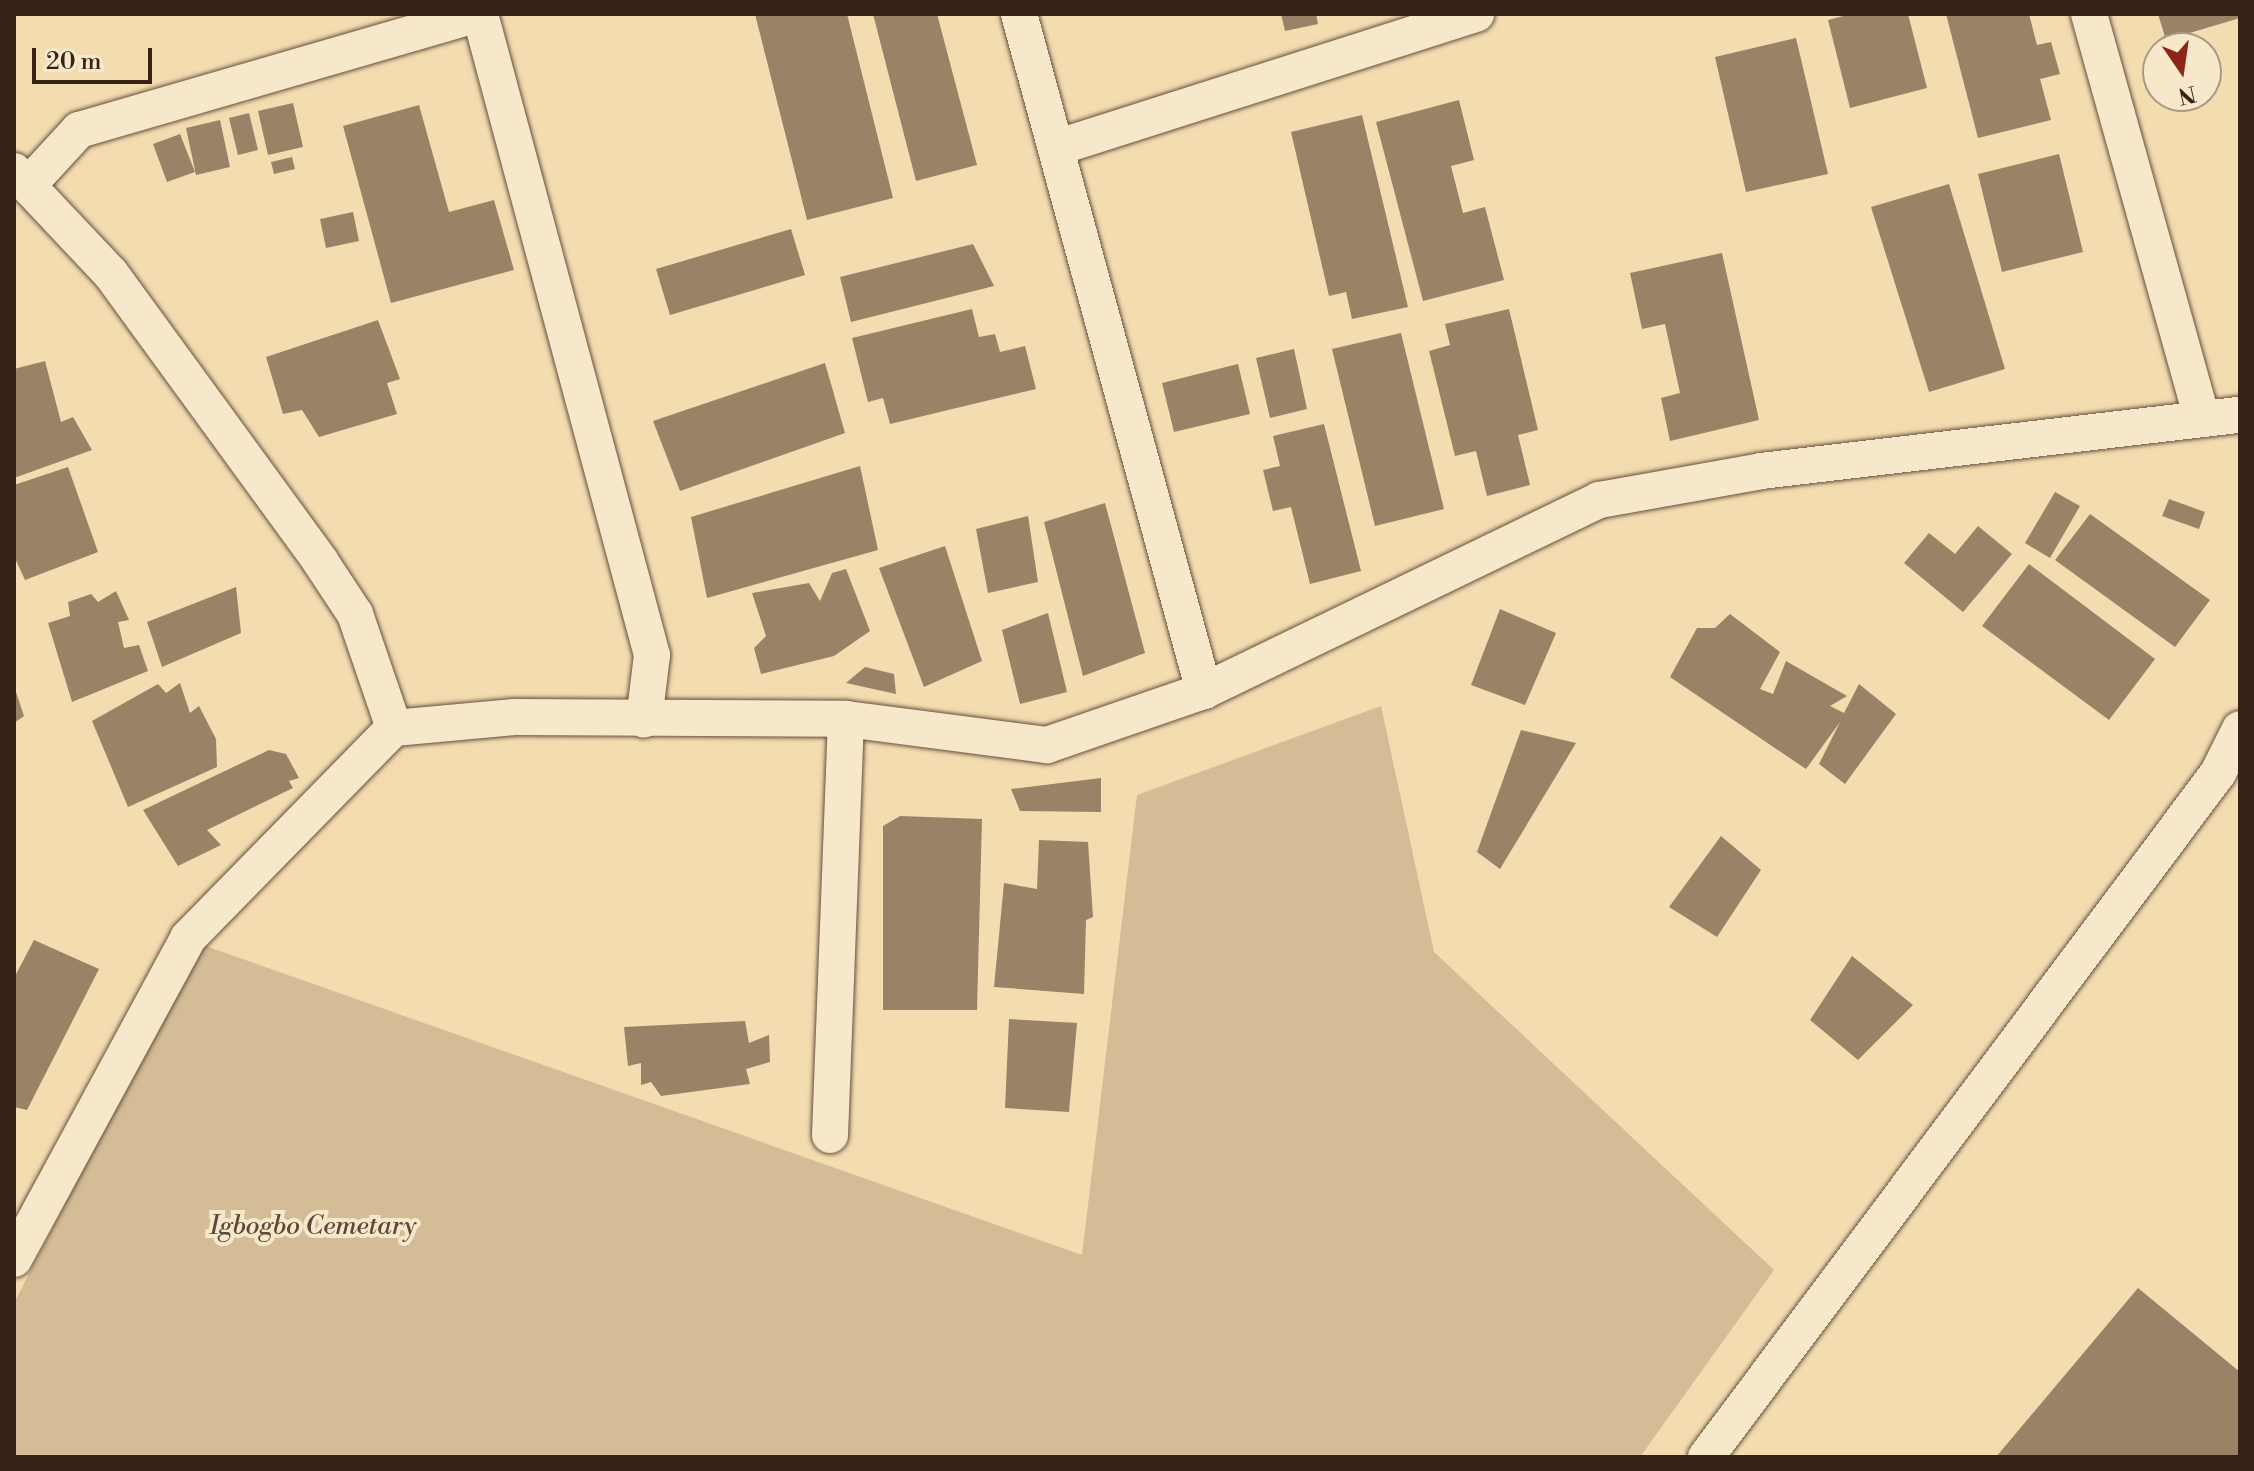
<!DOCTYPE html>
<html>
<head>
<meta charset="utf-8">
<style>
  body { margin:0 }
  #map { position:relative; width:2254px; height:1471px; overflow:hidden; background:#f3dcb0; font-family:"Libre Bodoni",serif }
  div>[style] { position:absolute }
  .green>* { inset:0; background:#d3bc96 }
  .building>* { inset:0; background:#998367 }
  .roads { filter:drop-shadow(0 0 2px #66503d) drop-shadow(0 0 2px #66503d) }
  .minor>* { height:36px; margin:-18px; padding:0 18px; transform-origin:18px; border-radius:18px; background:#f7e8cc }
  span { translate:-50% -50%; white-space:nowrap; text-align:center; line-height:1.15; -webkit-text-stroke:8px #f7e8cc; paint-order:stroke }
  .park-label { font-size:26px; color:#5e4837; font-style:italic }
  .frame { position:absolute; inset:0; border:16px solid #372217; pointer-events:none }
  .north { position:absolute; left:2142px; top:32px; width:80px; height:80px; box-sizing:border-box; background:#f7e8cc; border:2px solid #aa9984; border-radius:50%; rotate:167deg; font-size:22px; font-weight:700; line-height:32px; text-align:center; color:#372217 }
  .north::after { content:''; display:block; margin:auto; width:28px; height:36px; background:#8f2418; clip-path:polygon(50% 0,100% 100%,50% 72%,0 100%) }
  .scale { position:absolute; left:32px; top:48px; width:120px; height:36px; box-sizing:border-box; border:4px solid #372217; border-top:0; padding-left:10px; font-size:24px; line-height:28px; white-space:nowrap; color:#372217; -webkit-text-stroke:6px #f7e8cc; paint-order:stroke }
</style>
</head>
<body>
<div id="map">
  <div class="green">
    <i style="clip-path:polygon(1381px 706px,1434px 952px,1774px 1270px,1640px 1457px,14px 1457px,14px 1303px,200px 944px,1082px 1255px,1137px 795px)"></i>
  </div>
  <div class="building">
    <i style="clip-path:polygon(755px 14px,847px 14px,893px 198px,807px 220px)"></i>
    <i style="clip-path:polygon(873px 14px,937px 14px,977px 165px,916px 181px)"></i>
    <i style="clip-path:polygon(1281px 14px,1316px 14px,1318px 24px,1285px 31px)"></i>
    <i style="clip-path:polygon(1851px 14px,1908px 14px,1927px 88px,1850px 108px,1828px 20px)"></i>
    <i style="clip-path:polygon(1946px 14px,2029px 14px,2037px 45px,2051px 42px,2060px 74px,2040px 79px,2051px 120px,1978px 138px)"></i>
    <i style="clip-path:polygon(2158px 14px,2240px 14px,2240px 18px,2166px 40px)"></i>
    <i style="clip-path:polygon(1796px 38px,1828px 174px,1746px 192px,1715px 57px)"></i>
    <i style="clip-path:polygon(1459px 100px,1474px 160px,1451px 166px,1463px 213px,1485px 207px,1504px 280px,1423px 301px,1376px 122px)"></i>
    <i style="clip-path:polygon(293px 103px,303px 147px,268px 155px,258px 111px)"></i>
    <i style="clip-path:polygon(419px 105px,449px 212px,494px 200px,514px 270px,391px 303px,343px 126px)"></i>
    <i style="clip-path:polygon(249px 113px,258px 150px,238px 155px,229px 118px)"></i>
    <i style="clip-path:polygon(1362px 115px,1408px 307px,1352px 319px,1346px 292px,1329px 296px,1291px 132px)"></i>
    <i style="clip-path:polygon(220px 120px,230px 167px,196px 175px,186px 128px)"></i>
    <i style="clip-path:polygon(180px 134px,195px 172px,167px 182px,153px 144px)"></i>
    <i style="clip-path:polygon(2059px 154px,2083px 252px,2002px 272px,1978px 174px)"></i>
    <i style="clip-path:polygon(292px 157px,295px 169px,274px 174px,271px 162px)"></i>
    <i style="clip-path:polygon(1949px 184px,2005px 369px,1929px 392px,1871px 207px)"></i>
    <i style="clip-path:polygon(353px 212px,359px 241px,326px 248px,320px 219px)"></i>
    <i style="clip-path:polygon(791px 229px,805px 275px,670px 315px,656px 269px)"></i>
    <i style="clip-path:polygon(973px 244px,994px 286px,851px 322px,840px 277px)"></i>
    <i style="clip-path:polygon(1722px 253px,1759px 420px,1670px 441px,1661px 398px,1680px 393px,1665px 324px,1642px 329px,1630px 273px)"></i>
    <i style="clip-path:polygon(972px 309px,979px 337px,995px 334px,1000px 352px,1025px 346px,1036px 389px,890px 424px,883px 398px,868px 402px,852px 338px)"></i>
    <i style="clip-path:polygon(1509px 309px,1538px 430px,1518px 435px,1530px 485px,1487px 496px,1476px 451px,1455px 456px,1429px 351px,1450px 345px,1445px 324px)"></i>
    <i style="clip-path:polygon(378px 320px,400px 379px,387px 383px,397px 414px,319px 437px,302px 410px,283px 414px,266px 357px)"></i>
    <i style="clip-path:polygon(1401px 333px,1444px 509px,1375px 526px,1332px 349px)"></i>
    <i style="clip-path:polygon(1294px 349px,1307px 409px,1270px 418px,1256px 358px)"></i>
    <i style="clip-path:polygon(45px 361px,61px 422px,73px 417px,92px 450px,14px 478px,14px 369px)"></i>
    <i style="clip-path:polygon(825px 363px,845px 433px,680px 491px,653px 421px)"></i>
    <i style="clip-path:polygon(1238px 364px,1250px 414px,1174px 432px,1162px 383px)"></i>
    <i style="clip-path:polygon(1324px 424px,1361px 571px,1310px 584px,1291px 507px,1273px 511px,1263px 470px,1280px 466px,1273px 436px)"></i>
    <i style="clip-path:polygon(860px 466px,878px 550px,707px 598px,691px 517px)"></i>
    <i style="clip-path:polygon(68px 467px,98px 552px,25px 580px,14px 556px,14px 485px)"></i>
    <i style="clip-path:polygon(2055px 492px,2080px 506px,2050px 558px,2025px 543px)"></i>
    <i style="clip-path:polygon(2169px 499px,2205px 512px,2199px 529px,2162px 516px)"></i>
    <i style="clip-path:polygon(1105px 503px,1145px 653px,1083px 676px,1044px 522px)"></i>
    <i style="clip-path:polygon(2090px 514px,2210px 600px,2175px 647px,2055px 560px)"></i>
    <i style="clip-path:polygon(1028px 516px,1038px 582px,988px 593px,976px 529px)"></i>
    <i style="clip-path:polygon(1978px 526px,2012px 554px,1963px 612px,1904px 563px,1929px 533px,1955px 554px)"></i>
    <i style="clip-path:polygon(945px 546px,982px 661px,924px 687px,879px 568px)"></i>
    <i style="clip-path:polygon(2029px 564px,2155px 659px,2109px 720px,1982px 626px)"></i>
    <i style="clip-path:polygon(846px 569px,870px 631px,834px 656px,761px 674px,754px 648px,766px 636px,752px 593px,809px 583px,820px 601px,832px 573px)"></i>
    <i style="clip-path:polygon(236px 587px,241px 633px,162px 667px,147px 622px)"></i>
    <i style="clip-path:polygon(116px 591px,129px 620px,118px 622px,124px 648px,139px 645px,148px 671px,72px 702px,48px 623px,70px 616px,68px 602px,91px 594px,98px 602px)"></i>
    <i style="clip-path:polygon(1500px 609px,1556px 633px,1525px 705px,1471px 685px)"></i>
    <i style="clip-path:polygon(1048px 613px,1067px 692px,1020px 704px,1002px 630px)"></i>
    <i style="clip-path:polygon(1730px 614px,1780px 652px,1760px 689px,1773px 694px,1786px 661px,1847px 696px,1830px 706px,1844px 713px,1859px 684px,1896px 714px,1845px 784px,1819px 764px,1840px 722px,1806px 769px,1670px 677px,1697px 628px,1715px 628px)"></i>
    <i style="clip-path:polygon(865px 667px,894px 674px,896px 694px,846px 683px)"></i>
    <i style="clip-path:polygon(180px 683px,190px 713px,199px 706px,216px 739px,217px 767px,128px 807px,92px 721px,158px 684px,166px 693px)"></i>
    <i style="clip-path:polygon(14px 686px,24px 716px,14px 723px)"></i>
    <i style="clip-path:polygon(1521px 730px,1576px 743px,1500px 869px,1477px 852px)"></i>
    <i style="clip-path:polygon(269px 750px,286px 754px,299px 778px,289px 781px,293px 788px,207px 830px,221px 845px,178px 866px,143px 810px)"></i>
    <i style="clip-path:polygon(1101px 778px,1101px 812px,1020px 811px,1011px 789px)"></i>
    <i style="clip-path:polygon(900px 816px,982px 819px,977px 1010px,883px 1010px,883px 826px)"></i>
    <i style="clip-path:polygon(1721px 836px,1761px 870px,1717px 937px,1669px 907px)"></i>
    <i style="clip-path:polygon(1039px 840px,1088px 842px,1093px 917px,1086px 920px,1084px 994px,994px 987px,1004px 883px,1037px 889px)"></i>
    <i style="clip-path:polygon(34px 940px,99px 969px,27px 1110px,14px 1107px,14px 978px)"></i>
    <i style="clip-path:polygon(1852px 956px,1913px 1005px,1858px 1060px,1810px 1020px)"></i>
    <i style="clip-path:polygon(1009px 1019px,1077px 1023px,1069px 1112px,1005px 1108px)"></i>
    <i style="clip-path:polygon(745px 1021px,749px 1043px,769px 1035px,770px 1062px,746px 1069px,750px 1084px,661px 1096px,651px 1082px,641px 1085px,641px 1063px,628px 1066px,624px 1027px)"></i>
    <i style="clip-path:polygon(2138px 1288px,2240px 1372px,2240px 1457px,1996px 1457px)"></i>
  </div>
  <div class="roads">
    <div class="minor">
      <i style="left:480px;top:14px;width:664px;rotate:74.98deg"></i>
      <i style="left:652px;top:655px;width:65px;rotate:97deg"></i>
      <i style="left:1019px;top:14px;width:702px;rotate:74.72deg"></i>
      <i style="left:2089px;top:14px;width:416px;rotate:74.4deg"></i>
      <i style="left:1059px;top:147px;width:438px;rotate:-17.7deg"></i>
      <i style="left:14px;top:171px;width:141px;rotate:46.7deg"></i>
      <i style="left:111px;top:274px;width:355px;rotate:53.9deg"></i>
      <i style="left:320px;top:561px;width:64px;rotate:56.6deg"></i>
      <i style="left:355px;top:614px;width:120px;rotate:71.1deg"></i>
      <i style="left:31px;top:182px;width:71px;rotate:-47.3deg"></i>
      <i style="left:79px;top:130px;width:416px;rotate:-16.2deg"></i>
      <i style="left:830px;top:1135px;width:416px;rotate:-87.8deg"></i>
      <i style="left:14px;top:1259px;width:365px;rotate:-61.5deg"></i>
      <i style="left:188px;top:938px;width:294px;rotate:-45.6deg"></i>
      <i style="left:394px;top:728px;width:121px;rotate:-5.2deg"></i>
      <i style="left:514px;top:717px;width:332px;rotate:0.3deg"></i>
      <i style="left:846px;top:719px;width:203px;rotate:7.4deg"></i>
      <i style="left:1047px;top:745px;width:166px;rotate:-19deg"></i>
      <i style="left:1204px;top:691px;width:439px;rotate:-25.8deg"></i>
      <i style="left:1599px;top:500px;width:165px;rotate:-10.1deg"></i>
      <i style="left:1761px;top:471px;width:482px;rotate:-6.7deg"></i>
      <i style="left:1706px;top:1457px;width:854px;rotate:-53.18deg"></i>
      <i style="left:2218px;top:773px;width:49px;rotate:-63.4deg"></i>
    </div>
  </div>
  <div class="park-label">
    <span style="left:313px;top:1227px">Igbogbo Cemetary</span>
  </div>
  <div class="frame"></div>
  <div class="north">N</div>
  <div class="scale">20 m</div>
</div>
</body>
</html>
